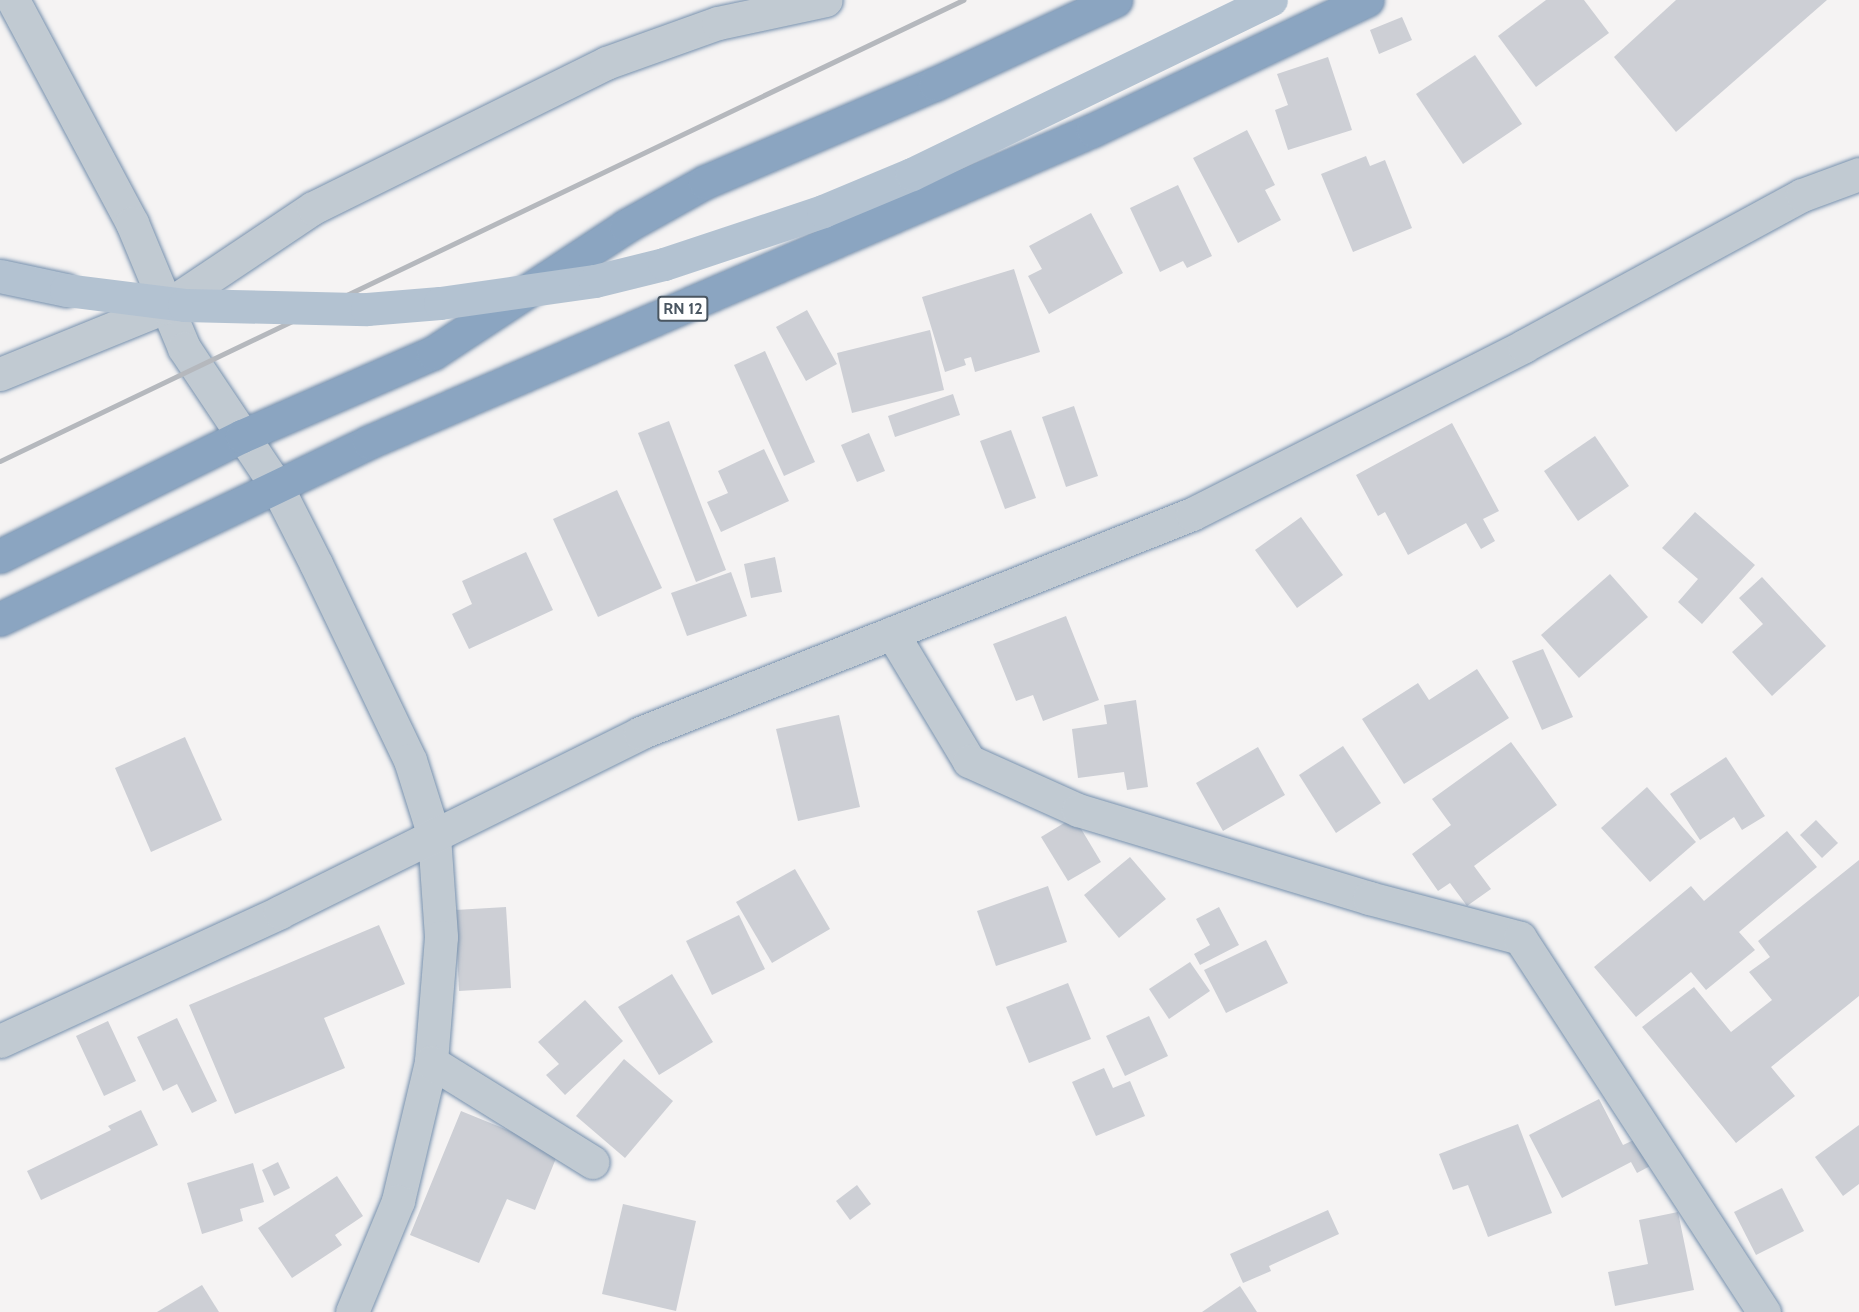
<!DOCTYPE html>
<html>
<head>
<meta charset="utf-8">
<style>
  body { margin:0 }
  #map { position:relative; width:1859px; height:1312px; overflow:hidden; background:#f5f3f3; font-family:Cabin,sans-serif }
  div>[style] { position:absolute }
  .building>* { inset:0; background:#cdcfd5 }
  .roads { filter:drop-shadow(0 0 2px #7690ad) drop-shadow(0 0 2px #7690ad) }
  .minor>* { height:33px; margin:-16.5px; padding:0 16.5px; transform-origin:16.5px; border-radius:16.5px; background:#c1cad2 }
  .major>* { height:33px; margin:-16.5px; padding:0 16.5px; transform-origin:16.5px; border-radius:16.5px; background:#b3c2d1 }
  .highway>* { height:33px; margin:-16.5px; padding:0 16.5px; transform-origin:16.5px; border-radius:16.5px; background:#8ba5c1 }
  .rail>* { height:4.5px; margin:-2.25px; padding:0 2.25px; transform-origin:2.25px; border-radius:2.25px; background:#b5b8bd }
  .major-bridge>* { height:33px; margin:-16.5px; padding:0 16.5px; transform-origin:16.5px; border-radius:16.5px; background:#b3c2d1 }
  span { translate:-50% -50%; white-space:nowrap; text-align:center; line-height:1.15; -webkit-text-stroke:5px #fff; paint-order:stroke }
  .shield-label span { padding:2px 4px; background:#fff; border:2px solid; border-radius:4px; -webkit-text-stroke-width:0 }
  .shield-label { font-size:16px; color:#4a5661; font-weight:700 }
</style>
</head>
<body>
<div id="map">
  <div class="building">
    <i style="clip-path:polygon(1546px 0,1584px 0,1609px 33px,1536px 87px,1498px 36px)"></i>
    <i style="clip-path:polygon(1676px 0,1827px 0,1676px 132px,1614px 57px)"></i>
    <i style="clip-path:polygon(1402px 17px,1412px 40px,1379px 54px,1370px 30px)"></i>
    <i style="clip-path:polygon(1475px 55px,1522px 124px,1463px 164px,1416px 94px)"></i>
    <i style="clip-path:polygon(1328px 57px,1352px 130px,1288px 150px,1275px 110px,1288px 105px,1277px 74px)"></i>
    <i style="clip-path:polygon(1247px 130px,1275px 185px,1265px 190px,1281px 220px,1238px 243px,1193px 158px)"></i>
    <i style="clip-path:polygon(1366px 156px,1370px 166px,1385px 160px,1412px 228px,1353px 252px,1321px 174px)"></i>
    <i style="clip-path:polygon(1178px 185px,1212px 256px,1187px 268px,1183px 261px,1160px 272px,1130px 208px)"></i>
    <i style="clip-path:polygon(1091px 213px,1123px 273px,1049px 314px,1028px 276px,1042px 269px,1029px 246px)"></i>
    <i style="clip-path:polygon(1014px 269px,1040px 352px,975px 372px,971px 357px,964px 359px,966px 365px,945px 372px,922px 297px)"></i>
    <i style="clip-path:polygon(807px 310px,837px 364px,806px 381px,776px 327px)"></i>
    <i style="clip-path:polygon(930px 330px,944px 390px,852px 413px,837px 353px)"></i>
    <i style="clip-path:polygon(765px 351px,815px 462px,784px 476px,734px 365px)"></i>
    <i style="clip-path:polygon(953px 394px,960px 415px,895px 437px,888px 416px)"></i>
    <i style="clip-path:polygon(1074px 406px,1098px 476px,1066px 487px,1042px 417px)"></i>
    <i style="clip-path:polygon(669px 421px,726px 570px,696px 582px,638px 433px)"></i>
    <i style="clip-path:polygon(1452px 423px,1499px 511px,1483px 519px,1495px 541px,1481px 549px,1466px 523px,1408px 555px,1385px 512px,1378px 516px,1356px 475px)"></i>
    <i style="clip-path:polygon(1011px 430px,1036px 498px,1005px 509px,980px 441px)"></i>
    <i style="clip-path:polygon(869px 433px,885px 471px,857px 482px,841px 445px)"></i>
    <i style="clip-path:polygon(1595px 436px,1629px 486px,1578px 521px,1544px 471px)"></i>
    <i style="clip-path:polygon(764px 449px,789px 501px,721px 532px,707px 502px,728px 493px,718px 471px)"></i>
    <i style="clip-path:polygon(617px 490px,662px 588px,598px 617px,553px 519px)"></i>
    <i style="clip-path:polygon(1695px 512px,1755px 565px,1702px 624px,1678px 602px,1698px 579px,1662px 548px)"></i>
    <i style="clip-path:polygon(1301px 517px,1343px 575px,1297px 608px,1255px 550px)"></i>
    <i style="clip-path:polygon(526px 552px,553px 610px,469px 649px,452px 614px,472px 604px,462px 581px)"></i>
    <i style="clip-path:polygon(775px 557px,782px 592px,751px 598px,744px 564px)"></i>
    <i style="clip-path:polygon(731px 572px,747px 616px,687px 636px,671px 593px)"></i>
    <i style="clip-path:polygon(1610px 574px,1648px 617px,1579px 678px,1541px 635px)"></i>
    <i style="clip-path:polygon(1762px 577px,1826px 646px,1772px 696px,1732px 652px,1763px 624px,1739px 598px)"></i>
    <i style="clip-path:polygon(1066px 616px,1099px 700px,1043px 721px,1033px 695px,1016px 701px,993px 644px)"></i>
    <i style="clip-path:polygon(1543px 649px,1573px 717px,1542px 730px,1512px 661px)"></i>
    <i style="clip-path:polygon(1477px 669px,1509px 718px,1404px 784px,1362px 719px,1418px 683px,1429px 700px)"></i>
    <i style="clip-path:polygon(1136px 700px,1148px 787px,1127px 790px,1124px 772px,1078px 778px,1072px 729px,1107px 724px,1104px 705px)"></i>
    <i style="clip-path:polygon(839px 715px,860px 807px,798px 821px,776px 729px)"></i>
    <i style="clip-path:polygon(185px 737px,222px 820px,151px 852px,115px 768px)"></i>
    <i style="clip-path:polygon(1511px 742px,1557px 805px,1474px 866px,1491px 889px,1467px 906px,1450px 883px,1438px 891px,1412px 854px,1451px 825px,1432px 799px)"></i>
    <i style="clip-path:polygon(1343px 746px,1381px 803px,1336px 833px,1299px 775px)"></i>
    <i style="clip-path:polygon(1258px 747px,1285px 795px,1223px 831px,1196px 783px)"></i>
    <i style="clip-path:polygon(1726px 757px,1765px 816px,1742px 830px,1734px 817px,1700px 840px,1670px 794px)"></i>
    <i style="clip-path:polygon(1647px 787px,1696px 842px,1650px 882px,1601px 828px)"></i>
    <i style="clip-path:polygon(1074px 817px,1101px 862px,1068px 881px,1041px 837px)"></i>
    <i style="clip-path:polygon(1816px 820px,1838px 843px,1822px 858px,1800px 835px)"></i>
    <i style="clip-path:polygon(1787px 831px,1817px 867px,1739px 932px,1755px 950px,1706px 990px,1691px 972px,1636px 1017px,1594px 967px,1691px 886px,1704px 901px)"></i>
    <i style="clip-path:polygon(1130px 857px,1166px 899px,1119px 938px,1084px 895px)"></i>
    <i style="clip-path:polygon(1859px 860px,1859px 996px,1771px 1067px,1795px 1096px,1736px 1143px,1642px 1027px,1694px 987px,1731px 1032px,1772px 1000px,1749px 972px,1770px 957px,1758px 941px)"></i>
    <i style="clip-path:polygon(795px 869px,830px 929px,772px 963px,736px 902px)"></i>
    <i style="clip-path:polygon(1048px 886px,1067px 942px,996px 966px,977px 911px)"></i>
    <i style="clip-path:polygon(506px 907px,511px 988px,459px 991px,455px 910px)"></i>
    <i style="clip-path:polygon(1219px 907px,1239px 945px,1200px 965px,1194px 954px,1210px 945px,1196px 919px)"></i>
    <i style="clip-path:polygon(739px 915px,765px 969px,712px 995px,686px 941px)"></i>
    <i style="clip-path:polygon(379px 925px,405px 984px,324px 1018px,345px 1068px,235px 1114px,189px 1005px)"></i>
    <i style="clip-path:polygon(1266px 940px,1288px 983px,1226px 1013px,1204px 970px)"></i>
    <i style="clip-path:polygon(1190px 962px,1210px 991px,1169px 1019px,1149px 989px)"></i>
    <i style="clip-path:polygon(672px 974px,713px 1042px,659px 1075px,618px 1007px)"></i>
    <i style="clip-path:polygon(1068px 983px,1091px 1039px,1029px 1063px,1006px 1007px)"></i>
    <i style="clip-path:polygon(585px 1000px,623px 1041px,565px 1095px,546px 1075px,559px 1064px,538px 1042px)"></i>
    <i style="clip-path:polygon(1149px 1016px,1168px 1056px,1125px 1076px,1106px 1036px)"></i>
    <i style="clip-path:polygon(177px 1018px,217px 1101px,192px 1113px,177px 1084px,163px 1091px,137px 1037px)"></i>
    <i style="clip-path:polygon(108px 1021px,136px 1081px,104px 1096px,76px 1036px)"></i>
    <i style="clip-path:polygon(624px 1059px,673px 1101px,625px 1158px,576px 1116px)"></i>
    <i style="clip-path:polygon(1104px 1068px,1113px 1088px,1130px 1081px,1145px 1116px,1096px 1136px,1072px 1082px)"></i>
    <i style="clip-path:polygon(1599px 1099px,1623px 1145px,1638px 1138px,1652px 1165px,1637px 1173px,1631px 1162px,1562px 1198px,1529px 1135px)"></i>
    <i style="clip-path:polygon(141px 1110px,158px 1145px,41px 1200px,27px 1171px,111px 1130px,108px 1126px)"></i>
    <i style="clip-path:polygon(461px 1111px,559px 1151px,535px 1210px,507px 1199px,479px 1263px,410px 1235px)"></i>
    <i style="clip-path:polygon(1518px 1124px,1552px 1213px,1488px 1237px,1468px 1185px,1453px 1190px,1439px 1154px)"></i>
    <i style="clip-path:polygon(1859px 1125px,1859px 1184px,1843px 1196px,1815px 1157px)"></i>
    <i style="clip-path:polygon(278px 1162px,290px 1188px,274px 1196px,262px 1170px)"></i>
    <i style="clip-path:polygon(253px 1163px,264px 1202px,240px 1209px,243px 1221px,202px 1234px,187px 1183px)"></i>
    <i style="clip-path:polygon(337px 1176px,363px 1216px,335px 1235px,342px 1245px,292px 1278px,258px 1228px)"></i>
    <i style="clip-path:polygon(857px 1185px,871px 1204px,850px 1220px,836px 1201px)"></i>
    <i style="clip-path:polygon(1782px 1188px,1804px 1231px,1756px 1255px,1734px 1212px)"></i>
    <i style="clip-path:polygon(623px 1204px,696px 1221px,676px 1311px,602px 1294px)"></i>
    <i style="clip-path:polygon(1328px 1210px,1339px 1234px,1269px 1266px,1271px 1271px,1243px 1283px,1230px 1254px)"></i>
    <i style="clip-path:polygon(1678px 1212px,1694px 1290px,1615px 1306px,1608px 1272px,1648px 1264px,1639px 1220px)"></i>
    <i style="clip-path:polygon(202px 1285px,219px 1312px,157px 1312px)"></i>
    <i style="clip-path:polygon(1240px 1286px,1257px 1312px,1202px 1312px)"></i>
  </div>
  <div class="roads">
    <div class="minor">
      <i style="left:13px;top:0;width:253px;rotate:61.9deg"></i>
      <i style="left:132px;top:223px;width:135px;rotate:67.4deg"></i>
      <i style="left:184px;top:348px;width:167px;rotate:56.2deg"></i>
      <i style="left:277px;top:487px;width:86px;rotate:63.1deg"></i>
      <i style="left:316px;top:564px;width:217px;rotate:64.4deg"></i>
      <i style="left:410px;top:760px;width:80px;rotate:72.5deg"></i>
      <i style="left:434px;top:836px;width:101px;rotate:86deg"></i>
      <i style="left:441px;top:937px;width:125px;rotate:94.6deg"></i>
      <i style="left:431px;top:1062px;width:143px;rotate:103.4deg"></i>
      <i style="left:398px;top:1201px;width:120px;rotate:112.5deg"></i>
      <i style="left:0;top:374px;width:178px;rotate:-22.1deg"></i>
      <i style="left:165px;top:307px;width:178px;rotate:-33.8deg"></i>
      <i style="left:313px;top:208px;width:327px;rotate:-26.3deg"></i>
      <i style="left:606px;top:63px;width:119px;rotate:-19.7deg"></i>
      <i style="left:718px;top:23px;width:110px;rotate:-12deg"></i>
      <i style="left:892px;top:633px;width:149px;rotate:59deg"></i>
      <i style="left:969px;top:761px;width:120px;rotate:24.2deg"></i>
      <i style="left:1078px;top:810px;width:304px;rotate:16.8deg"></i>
      <i style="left:1369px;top:898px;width:156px;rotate:14.8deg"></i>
      <i style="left:1520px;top:938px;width:447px;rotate:56.9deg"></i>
      <i style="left:0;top:1041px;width:308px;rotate:-24.7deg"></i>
      <i style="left:280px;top:912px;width:402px;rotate:-26.4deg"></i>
      <i style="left:640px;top:733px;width:594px;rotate:-21.64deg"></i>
      <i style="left:1192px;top:514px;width:372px;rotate:-26.8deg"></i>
      <i style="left:1524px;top:346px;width:316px;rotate:-28.5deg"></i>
      <i style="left:1802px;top:195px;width:61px;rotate:-20.2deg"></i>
      <i style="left:431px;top:1062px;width:190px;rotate:31.8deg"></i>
    </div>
    <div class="major">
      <i style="left:0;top:276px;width:67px;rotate:12deg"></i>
    </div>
    <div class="highway">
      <i style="left:0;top:556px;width:270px;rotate:-26.4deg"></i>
      <i style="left:242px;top:436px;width:208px;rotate:-23.5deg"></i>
      <i style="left:433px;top:353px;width:231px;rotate:-33.3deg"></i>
      <i style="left:626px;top:226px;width:90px;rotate:-29.1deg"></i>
      <i style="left:705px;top:182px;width:250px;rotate:-23.1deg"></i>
      <i style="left:935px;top:84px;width:199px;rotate:-25deg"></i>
      <i style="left:0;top:619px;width:409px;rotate:-25.6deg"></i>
      <i style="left:369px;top:442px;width:788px;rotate:-23.31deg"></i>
      <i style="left:1093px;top:130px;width:303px;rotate:-25.4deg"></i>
    </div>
  </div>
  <div class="rail">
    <i style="left:0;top:461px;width:1068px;rotate:-25.58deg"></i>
  </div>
  <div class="major-bridge">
    <i style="left:66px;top:290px;width:119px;rotate:7.2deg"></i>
    <i style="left:184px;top:305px;width:183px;rotate:1.3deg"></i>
    <i style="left:367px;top:309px;width:73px;rotate:-4.7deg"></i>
    <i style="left:440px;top:303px;width:157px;rotate:-8.1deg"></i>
    <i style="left:595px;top:281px;width:71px;rotate:-13.8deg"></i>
    <i style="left:664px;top:264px;width:168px;rotate:-18.4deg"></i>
    <i style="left:823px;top:211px;width:96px;rotate:-22.6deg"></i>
    <i style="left:912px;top:174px;width:399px;rotate:-25.9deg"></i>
  </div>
  <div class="shield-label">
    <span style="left:683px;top:309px">RN 12</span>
  </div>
</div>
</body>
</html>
